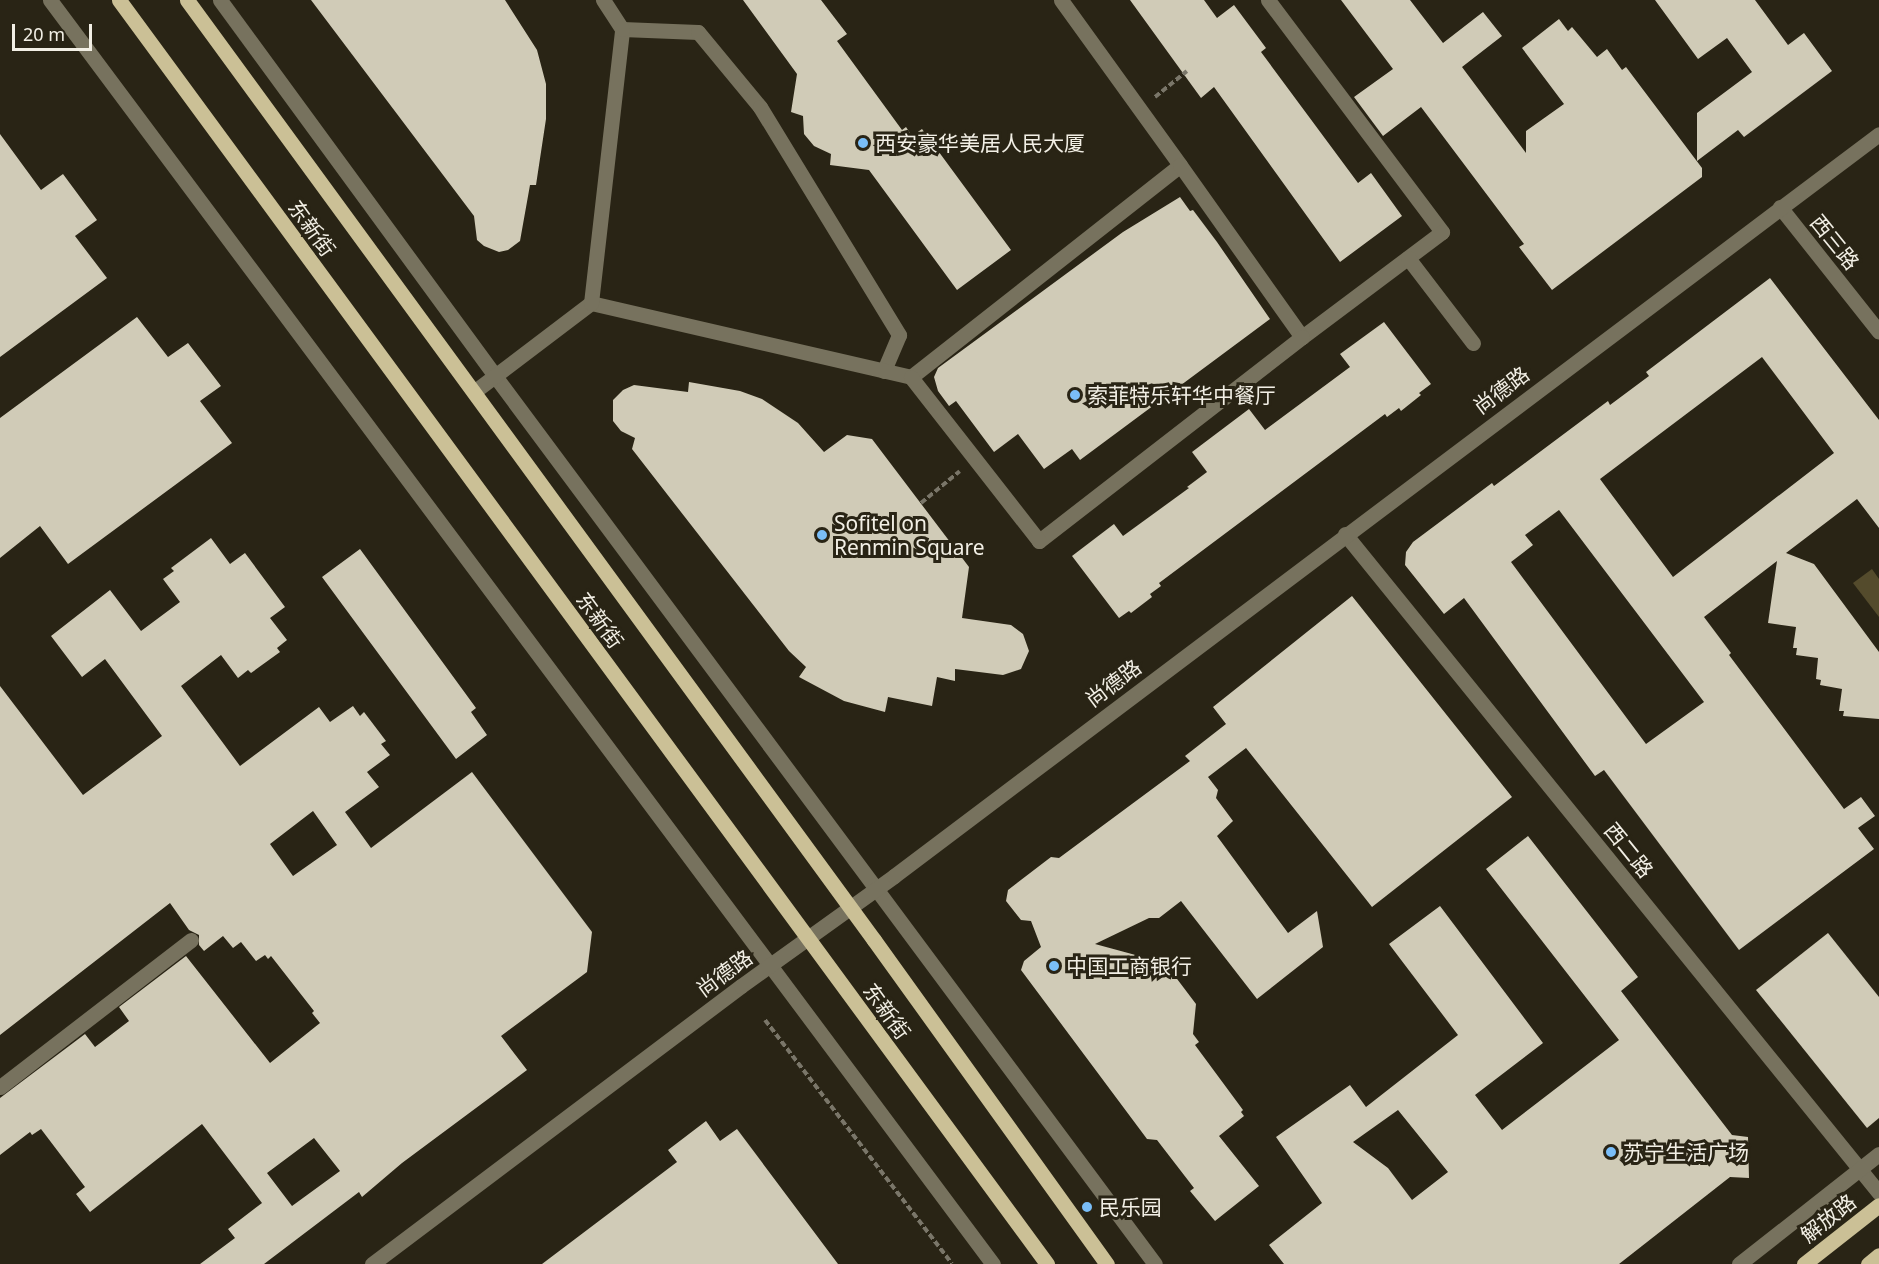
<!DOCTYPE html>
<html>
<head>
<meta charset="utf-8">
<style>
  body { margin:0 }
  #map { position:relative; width:1879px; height:1264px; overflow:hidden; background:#292415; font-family:"Noto Sans","Noto Sans SC",sans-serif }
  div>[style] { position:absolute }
  .green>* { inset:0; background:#544b2c }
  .building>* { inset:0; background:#d0cbb7 }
  .path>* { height:4px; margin-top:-2px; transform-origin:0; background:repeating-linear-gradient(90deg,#7a7669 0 6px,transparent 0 9px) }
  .minor>* { height:15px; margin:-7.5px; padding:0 7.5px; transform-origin:7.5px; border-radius:7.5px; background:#77725e }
  .major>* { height:15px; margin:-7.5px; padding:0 7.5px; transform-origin:7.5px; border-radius:7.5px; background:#cbc096 }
  .dots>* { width:16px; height:16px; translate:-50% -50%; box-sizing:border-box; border:3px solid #292415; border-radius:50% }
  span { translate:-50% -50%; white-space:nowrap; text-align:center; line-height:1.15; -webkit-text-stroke:6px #292415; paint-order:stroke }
  .poi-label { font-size:21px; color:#f2efe5 }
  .left { translate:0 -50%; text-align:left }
  .street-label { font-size:21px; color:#f2efe5 }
  .scale { position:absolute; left:12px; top:24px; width:80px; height:27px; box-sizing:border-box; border:3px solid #f2efe5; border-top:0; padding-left:8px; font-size:18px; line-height:21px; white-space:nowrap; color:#f2efe5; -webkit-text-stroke:4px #292415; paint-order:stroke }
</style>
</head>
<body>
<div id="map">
  <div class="green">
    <i style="clip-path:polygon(1872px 569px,1879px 579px,1879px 617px,1853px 583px)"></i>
  </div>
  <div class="building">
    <i style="clip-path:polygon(311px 0,505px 0,537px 50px,546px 84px,546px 119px,536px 185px,530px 185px,520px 241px,508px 250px,499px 252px,484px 246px,477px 240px,474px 216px)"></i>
    <i style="clip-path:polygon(743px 0,821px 0,847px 34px,837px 41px,902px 130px,906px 127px,912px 136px,922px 129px,1011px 250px,957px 290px,869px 170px,830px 165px,831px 154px,814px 146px,804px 134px,803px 116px,791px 112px,797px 74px)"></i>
    <i style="clip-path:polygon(1130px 0,1204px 0,1217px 18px,1234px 5px,1266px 48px,1261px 52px,1358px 183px,1371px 173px,1402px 216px,1340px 262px,1214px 87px,1201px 98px)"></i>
    <i style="clip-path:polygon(1341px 0,1410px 0,1443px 43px,1483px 12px,1502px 36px,1462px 67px,1526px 153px,1526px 131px,1564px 104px,1522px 48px,1559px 19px,1568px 31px,1572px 27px,1597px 57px,1607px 49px,1622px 70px,1626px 67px,1702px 168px,1702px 177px,1552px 290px,1519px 247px,1524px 244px,1421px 107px,1383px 136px,1354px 97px,1393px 69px)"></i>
    <i style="clip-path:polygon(1655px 0,1755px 0,1788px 45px,1804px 33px,1832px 71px,1744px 137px,1738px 130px,1697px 161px,1697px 113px,1752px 72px,1727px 38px,1698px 59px)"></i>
    <i style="clip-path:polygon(0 134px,41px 190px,63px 174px,97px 220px,75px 236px,107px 278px,0 357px)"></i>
    <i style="clip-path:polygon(1180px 197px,1190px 211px,1193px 210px,1217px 242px,1270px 319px,1080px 460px,1072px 449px,1044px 469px,1018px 434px,994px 452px,956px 401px,949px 406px,938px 391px,934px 377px,938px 368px,1123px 232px)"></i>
    <i style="clip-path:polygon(evenodd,1770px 278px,1879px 420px,1879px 528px,1857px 499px,1786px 553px,1814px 564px,1879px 652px,1879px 719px,1843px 716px,1844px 711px,1839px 711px,1842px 689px,1820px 685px,1821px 680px,1816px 679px,1818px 658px,1796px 655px,1797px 648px,1793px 648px,1796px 627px,1768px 623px,1777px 561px,1704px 617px,1731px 653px,1729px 655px,1844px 809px,1861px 797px,1875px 816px,1858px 828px,1874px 849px,1739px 950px,1604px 770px,1595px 776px,1464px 598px,1444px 614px,1405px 565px,1406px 552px,1413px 542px,1492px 483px,1494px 486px,1608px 401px,1610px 405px,1649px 376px,1646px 372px,1770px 278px,1762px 357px,1834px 453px,1673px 577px,1600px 479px,1762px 357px,1770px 278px,1559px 510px,1704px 702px,1646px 744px,1511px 562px,1533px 545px,1525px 535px,1559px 510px)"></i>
    <i style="clip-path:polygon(137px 317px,168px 357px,188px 343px,221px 386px,200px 401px,232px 443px,68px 564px,40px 526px,0 558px,0 418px)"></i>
    <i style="clip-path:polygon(1384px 322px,1431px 384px,1419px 393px,1421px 395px,1401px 411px,1399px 408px,1387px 417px,1385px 414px,1159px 583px,1161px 586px,1150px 594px,1152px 597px,1131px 613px,1129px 611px,1119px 618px,1072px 556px,1114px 524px,1123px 536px,1189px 488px,1187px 487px,1207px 472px,1192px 452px,1249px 409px,1265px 430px,1350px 367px,1340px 354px)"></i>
    <i style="clip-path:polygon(689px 382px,740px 391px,762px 399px,798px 423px,824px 452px,847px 435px,872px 439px,969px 567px,962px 618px,1011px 625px,1023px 634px,1029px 651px,1021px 669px,1003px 675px,955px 669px,955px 681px,937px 677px,932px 706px,888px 697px,885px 712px,844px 701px,799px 677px,806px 667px,789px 651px,632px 449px,635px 438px,621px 431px,613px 421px,613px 400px,623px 390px,634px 385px,688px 392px)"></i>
    <i style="clip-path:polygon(evenodd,211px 538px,230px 564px,245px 553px,285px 607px,270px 618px,287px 640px,277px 648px,280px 652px,251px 673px,248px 670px,238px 678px,221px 655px,181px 686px,240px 766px,319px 707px,330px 722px,353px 706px,360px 716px,364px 712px,386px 741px,381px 744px,390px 755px,367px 772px,379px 787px,345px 812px,371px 848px,472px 772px,592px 932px,587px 972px,501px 1036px,527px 1070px,402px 1163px,362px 1197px,359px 1192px,264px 1264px,200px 1264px,235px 1238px,228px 1229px,262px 1203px,202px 1124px,90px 1212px,76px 1194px,85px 1187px,41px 1129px,32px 1135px,30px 1132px,0 1155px,0 1098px,85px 1034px,95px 1047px,129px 1021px,119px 1007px,186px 956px,270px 1063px,320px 1023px,312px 1013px,314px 1011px,271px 956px,268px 959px,265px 955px,256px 961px,241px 942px,233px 948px,223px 936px,204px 951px,199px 945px,199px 935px,189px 930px,170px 903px,0 1035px,0 686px,83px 795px,162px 736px,105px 659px,82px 677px,51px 636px,110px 590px,141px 631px,180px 602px,163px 579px,174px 571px,171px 568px,211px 538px,313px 811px,337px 845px,293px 876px,270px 844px,313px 811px,211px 538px,314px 1138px,340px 1171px,292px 1206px,267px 1173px,314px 1138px)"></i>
    <i style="clip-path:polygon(360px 549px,476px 708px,471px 712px,487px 735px,456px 759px,322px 577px)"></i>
    <i style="clip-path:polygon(1352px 596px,1512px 797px,1372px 907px,1246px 748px,1208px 777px,1218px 790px,1216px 798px,1233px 821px,1217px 836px,1288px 933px,1317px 911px,1323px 947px,1257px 999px,1181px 901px,1159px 918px,1149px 918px,1095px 944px,1165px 963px,1196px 1004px,1193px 1034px,1199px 1042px,1195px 1045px,1243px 1110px,1241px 1112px,1244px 1116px,1219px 1136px,1259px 1186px,1215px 1221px,1190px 1191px,1194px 1188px,1157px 1140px,1147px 1139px,1021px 970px,1024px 961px,1041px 947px,1031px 921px,1021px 920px,1006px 901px,1008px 890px,1051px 857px,1059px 858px,1190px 761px,1185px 756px,1226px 724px,1213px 707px)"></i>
    <i style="clip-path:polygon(evenodd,1528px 836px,1638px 977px,1621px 991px,1732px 1135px,1748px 1137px,1749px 1178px,1730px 1177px,1619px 1264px,1284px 1264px,1269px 1245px,1322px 1203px,1276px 1137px,1350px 1085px,1366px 1107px,1458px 1035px,1389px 944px,1440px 906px,1543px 1043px,1475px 1095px,1502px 1130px,1619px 1040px,1486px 869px,1528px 836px,1398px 1110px,1448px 1172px,1412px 1200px,1388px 1168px,1353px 1142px,1398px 1110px)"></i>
    <i style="clip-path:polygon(1828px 933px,1879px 997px,1879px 1118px,1867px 1128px,1756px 990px)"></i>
    <i style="clip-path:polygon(706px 1121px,720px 1141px,737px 1129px,838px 1264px,542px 1264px,677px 1162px,668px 1150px)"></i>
  </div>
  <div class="path">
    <i style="left:1155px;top:97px;width:41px;rotate:-39.1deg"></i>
    <i style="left:921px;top:503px;width:50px;rotate:-39.4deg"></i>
    <i style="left:765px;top:1020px;width:307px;rotate:52.5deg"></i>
  </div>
  <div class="minor">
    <i style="left:50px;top:0;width:1577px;rotate:53.28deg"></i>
    <i style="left:220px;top:0;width:466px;rotate:53.8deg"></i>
    <i style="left:495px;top:376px;width:1106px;rotate:53.38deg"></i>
    <i style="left:1061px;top:0;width:203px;rotate:54.2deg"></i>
    <i style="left:1268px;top:0;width:290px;rotate:53.1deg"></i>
    <i style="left:1442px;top:232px;width:175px;rotate:143.1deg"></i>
    <i style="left:622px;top:29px;width:76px;rotate:2.3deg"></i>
    <i style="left:698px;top:32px;width:97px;rotate:50.4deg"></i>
    <i style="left:760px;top:107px;width:267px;rotate:58.6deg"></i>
    <i style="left:899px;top:335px;width:39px;rotate:113deg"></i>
    <i style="left:1780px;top:207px;width:159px;rotate:51.6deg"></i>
    <i style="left:1408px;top:258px;width:107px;rotate:52.6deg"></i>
    <i style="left:591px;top:303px;width:328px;rotate:13deg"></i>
    <i style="left:911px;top:377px;width:342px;rotate:-38.2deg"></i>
    <i style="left:1180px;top:165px;width:211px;rotate:54.7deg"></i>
    <i style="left:1302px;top:337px;width:333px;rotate:142.2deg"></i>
    <i style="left:1039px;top:541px;width:208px;rotate:-128deg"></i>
    <i style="left:475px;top:391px;width:146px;rotate:-37.2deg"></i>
    <i style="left:591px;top:303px;width:276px;rotate:-83.5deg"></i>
    <i style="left:622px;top:29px;width:35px;rotate:-123deg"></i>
    <i style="left:1345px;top:534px;width:848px;rotate:50.98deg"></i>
    <i style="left:0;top:1087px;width:241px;rotate:-37.6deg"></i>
    <i style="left:372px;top:1264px;width:462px;rotate:-37deg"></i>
    <i style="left:741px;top:986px;width:188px;rotate:-35.7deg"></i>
    <i style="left:894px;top:876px;width:1233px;rotate:-36.99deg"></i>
    <i style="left:1739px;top:1264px;width:178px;rotate:-38.2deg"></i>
  </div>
  <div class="major">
    <i style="left:119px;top:0;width:1568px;rotate:53.71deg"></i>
    <i style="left:187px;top:0;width:1164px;rotate:53.84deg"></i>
    <i style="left:874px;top:940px;width:399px;rotate:54.3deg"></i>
    <i style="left:1804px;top:1264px;width:95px;rotate:-38.2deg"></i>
    <i style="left:1868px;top:1264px;width:14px;rotate:-39deg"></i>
  </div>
  <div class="dots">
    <i style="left:863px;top:143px;background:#7abef8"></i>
    <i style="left:1075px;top:395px;background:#7abef8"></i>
    <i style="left:822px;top:535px;background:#7abef8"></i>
    <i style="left:1054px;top:966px;background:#7abef8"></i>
    <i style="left:1611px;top:1152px;background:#7abef8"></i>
    <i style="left:1087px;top:1207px;background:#7abef8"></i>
  </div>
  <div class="poi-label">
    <span class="left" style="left:875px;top:143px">西安豪华美居人民大厦</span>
    <span class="left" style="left:1087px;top:395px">索菲特乐轩华中餐厅</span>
    <span class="left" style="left:834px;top:535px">Sofitel on<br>Renmin Square</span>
    <span class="left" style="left:1066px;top:966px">中国工商银行</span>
    <span class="left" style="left:1623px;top:1152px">苏宁生活广场</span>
    <span class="left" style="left:1099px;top:1207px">民乐园</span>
  </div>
  <div class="street-label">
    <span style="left:312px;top:228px;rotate:54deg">东新街</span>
    <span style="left:1835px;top:242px;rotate:51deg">西三路</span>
    <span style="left:1501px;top:390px;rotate:-37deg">尚德路</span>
    <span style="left:600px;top:620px;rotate:54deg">东新街</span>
    <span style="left:1113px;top:683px;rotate:-37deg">尚德路</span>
    <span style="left:1629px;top:850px;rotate:51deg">西二路</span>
    <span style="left:724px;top:973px;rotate:-36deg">尚德路</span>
    <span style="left:887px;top:1011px;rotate:54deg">东新街</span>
    <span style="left:1828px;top:1218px;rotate:-38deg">解放路</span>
  </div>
  <div class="scale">20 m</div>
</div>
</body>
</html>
